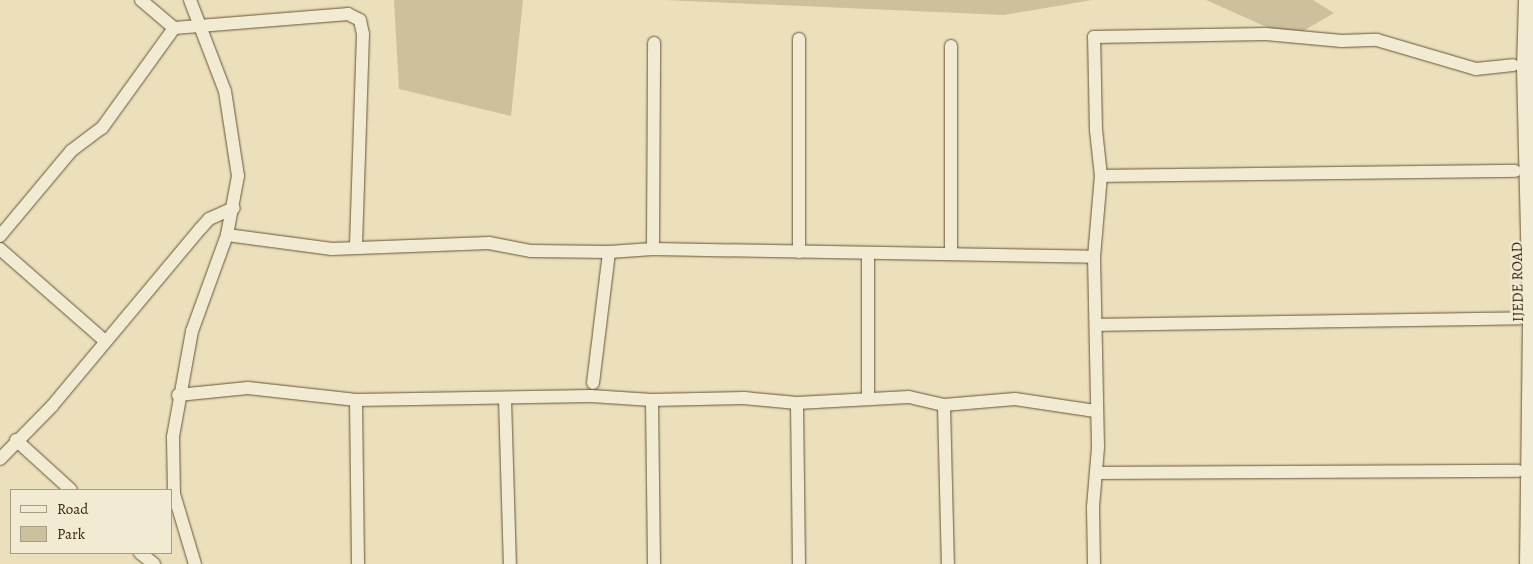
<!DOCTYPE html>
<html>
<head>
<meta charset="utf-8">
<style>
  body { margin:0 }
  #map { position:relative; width:1533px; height:564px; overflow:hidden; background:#ebe0bb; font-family:Alegreya,serif }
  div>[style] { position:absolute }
  .green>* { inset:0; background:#cdc09d }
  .roads { filter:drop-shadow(0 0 1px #665437) drop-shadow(0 0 1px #665437) }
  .street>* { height:12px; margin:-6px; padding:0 6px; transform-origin:6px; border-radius:6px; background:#f2ebd3 }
  .secondary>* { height:19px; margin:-9.5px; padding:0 9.5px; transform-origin:9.5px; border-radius:9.5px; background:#f2ebd3 }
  span { translate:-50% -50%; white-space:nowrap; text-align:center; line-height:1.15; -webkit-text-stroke:4.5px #f2ebd3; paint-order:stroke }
  .street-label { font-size:15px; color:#39260b }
  .legend { position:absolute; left:10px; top:489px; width:162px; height:65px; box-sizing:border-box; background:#f2ebd3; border:1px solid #a89c83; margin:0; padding:6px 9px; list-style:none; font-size:15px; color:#39260b }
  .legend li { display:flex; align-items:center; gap:10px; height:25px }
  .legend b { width:25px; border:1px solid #a89c83 }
</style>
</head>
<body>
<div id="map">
  <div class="green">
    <i style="clip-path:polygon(394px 0,523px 0,511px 116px,399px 89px)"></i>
    <i style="clip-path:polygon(665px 0,1092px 0,1004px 15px)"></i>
    <i style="clip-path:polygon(1206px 0,1313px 0,1334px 13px,1291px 38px)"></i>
  </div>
  <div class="roads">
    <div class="street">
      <i style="left:141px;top:0;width:43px;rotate:40.3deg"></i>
      <i style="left:174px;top:28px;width:175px;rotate:-4.6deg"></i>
      <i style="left:348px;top:14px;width:13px;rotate:27deg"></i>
      <i style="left:360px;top:20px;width:14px;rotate:78deg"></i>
      <i style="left:363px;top:34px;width:214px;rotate:91.9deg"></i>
      <i style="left:190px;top:0;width:97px;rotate:69deg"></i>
      <i style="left:225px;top:91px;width:86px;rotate:81.3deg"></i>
      <i style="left:238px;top:176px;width:60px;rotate:100.6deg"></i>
      <i style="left:227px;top:235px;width:102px;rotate:110deg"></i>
      <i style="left:192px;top:331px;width:108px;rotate:100.2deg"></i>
      <i style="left:173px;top:437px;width:57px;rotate:89deg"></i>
      <i style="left:174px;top:494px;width:73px;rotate:73.3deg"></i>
      <i style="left:799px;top:39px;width:213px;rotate:90deg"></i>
      <i style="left:1101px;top:176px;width:414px;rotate:-0.7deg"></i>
      <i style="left:227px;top:235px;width:106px;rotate:7.6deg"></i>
      <i style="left:332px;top:249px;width:157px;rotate:-2.2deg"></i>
      <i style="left:489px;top:243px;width:43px;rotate:10.8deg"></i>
      <i style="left:531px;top:251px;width:78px;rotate:0.7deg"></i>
      <i style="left:609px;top:252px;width:44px;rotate:-3.9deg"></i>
      <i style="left:653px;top:249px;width:441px;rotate:1deg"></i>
      <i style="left:0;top:236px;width:111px;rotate:-50.1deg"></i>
      <i style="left:71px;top:151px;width:39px;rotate:-37deg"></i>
      <i style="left:102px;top:128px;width:123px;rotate:-54.2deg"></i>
      <i style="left:0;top:249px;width:140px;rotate:41.2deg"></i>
      <i style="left:653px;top:249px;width:206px;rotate:-89.7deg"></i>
      <i style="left:951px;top:253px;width:207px;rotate:-90deg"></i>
      <i style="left:868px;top:254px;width:144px;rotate:90deg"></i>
      <i style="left:1096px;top:325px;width:423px;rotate:-0.9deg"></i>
      <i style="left:593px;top:383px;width:132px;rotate:-83deg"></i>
      <i style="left:178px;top:395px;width:70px;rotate:-5.7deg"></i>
      <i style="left:248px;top:388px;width:109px;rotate:6.3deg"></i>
      <i style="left:356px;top:400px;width:235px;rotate:-1deg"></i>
      <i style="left:591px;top:396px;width:61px;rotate:3.8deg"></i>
      <i style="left:652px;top:400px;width:92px;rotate:-1.2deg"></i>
      <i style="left:744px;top:398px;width:53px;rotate:5.4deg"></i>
      <i style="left:797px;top:403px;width:112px;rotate:-3.1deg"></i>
      <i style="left:909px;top:397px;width:36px;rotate:13deg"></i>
      <i style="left:944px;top:405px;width:71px;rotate:-4.8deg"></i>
      <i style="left:1015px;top:399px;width:81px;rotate:8.5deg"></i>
      <i style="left:505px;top:399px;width:165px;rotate:88.3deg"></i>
      <i style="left:356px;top:400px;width:164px;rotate:89.3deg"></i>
      <i style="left:652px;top:400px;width:164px;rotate:89.3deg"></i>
      <i style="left:797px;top:403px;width:161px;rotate:89.3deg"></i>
      <i style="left:944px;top:405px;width:159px;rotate:88.6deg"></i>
      <i style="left:16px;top:440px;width:74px;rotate:42.3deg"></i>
      <i style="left:0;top:459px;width:74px;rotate:-45.5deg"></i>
      <i style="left:52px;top:406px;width:232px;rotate:-50.1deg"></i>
      <i style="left:201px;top:228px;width:12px;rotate:-48deg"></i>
      <i style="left:209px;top:219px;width:27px;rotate:-24deg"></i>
      <i style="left:1097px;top:473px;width:421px;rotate:-0.3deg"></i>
      <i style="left:140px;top:553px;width:18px;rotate:38deg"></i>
      <i style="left:1094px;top:564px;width:57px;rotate:-91deg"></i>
      <i style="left:1093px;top:507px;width:60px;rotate:-85.2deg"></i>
      <i style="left:1098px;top:447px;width:190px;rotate:-91.2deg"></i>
      <i style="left:1094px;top:257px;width:81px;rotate:-85.1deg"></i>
      <i style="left:1101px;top:176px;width:46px;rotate:-96.2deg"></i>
      <i style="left:1096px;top:130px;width:93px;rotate:-91.2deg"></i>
      <i style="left:1094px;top:37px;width:172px;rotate:-1deg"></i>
      <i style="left:1266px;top:34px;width:76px;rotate:5.3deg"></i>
      <i style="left:1342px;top:41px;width:35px;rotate:-2deg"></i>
      <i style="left:1377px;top:40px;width:103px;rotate:16.3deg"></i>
      <i style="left:1476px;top:69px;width:37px;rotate:-6deg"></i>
    </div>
    <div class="secondary">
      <i style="left:1528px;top:0;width:68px;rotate:91.7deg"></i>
      <i style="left:1526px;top:68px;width:253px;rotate:88.6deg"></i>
      <i style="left:1532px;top:321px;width:243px;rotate:90.7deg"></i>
    </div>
  </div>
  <div class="street-label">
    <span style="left:1518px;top:282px;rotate:-91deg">IJEDE ROAD</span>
  </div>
  <ul class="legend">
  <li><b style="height:6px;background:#f2ebd3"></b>Road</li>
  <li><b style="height:14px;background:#cdc09d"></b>Park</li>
  </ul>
</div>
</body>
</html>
